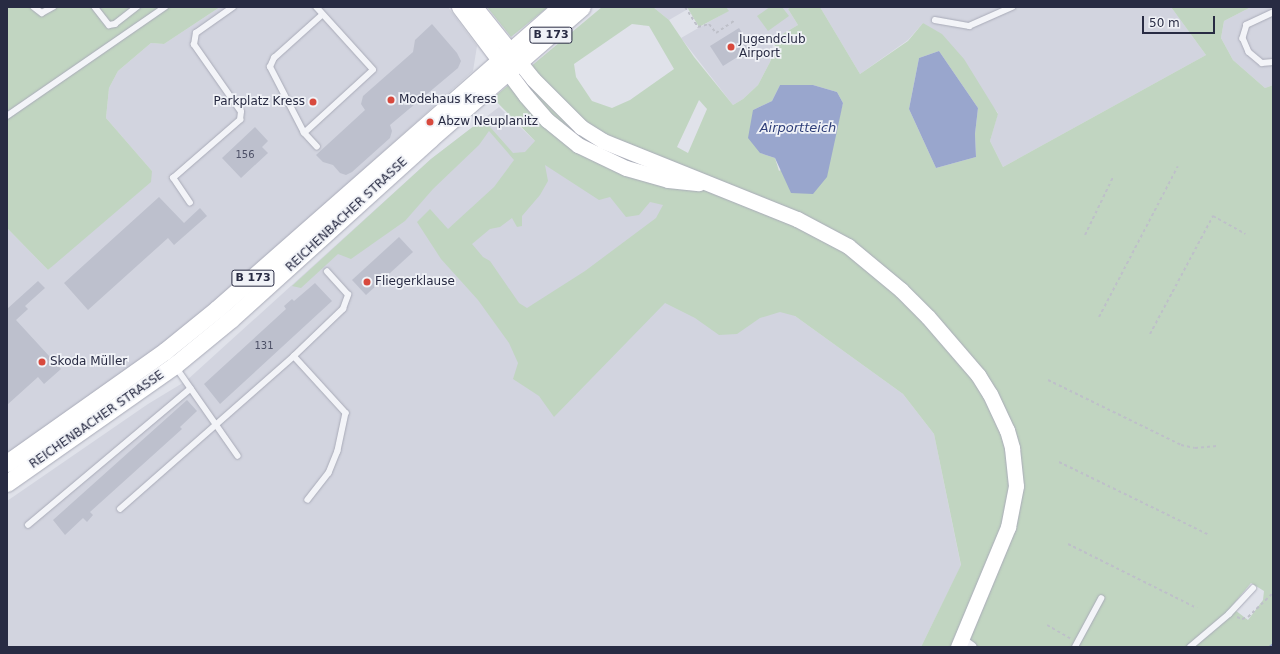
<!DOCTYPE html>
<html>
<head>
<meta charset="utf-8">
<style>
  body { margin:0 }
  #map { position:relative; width:1280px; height:654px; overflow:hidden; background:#e0e2ea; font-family:"DejaVu Sans",sans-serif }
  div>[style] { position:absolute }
  .built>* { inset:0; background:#d2d4df }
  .green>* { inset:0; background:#c1d5c1 }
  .water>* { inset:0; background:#99a6cd }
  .stream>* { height:3px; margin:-1.5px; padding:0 1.5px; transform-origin:1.5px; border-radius:1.5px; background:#99a6cd }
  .building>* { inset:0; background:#bdc0cd }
  .path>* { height:2px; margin-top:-1px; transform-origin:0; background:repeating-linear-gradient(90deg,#bec0c9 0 3px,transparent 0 6px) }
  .roads { filter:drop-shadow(0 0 1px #a9abb8) drop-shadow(0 0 1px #a9abb8) }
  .service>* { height:5.5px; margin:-2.75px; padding:0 2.75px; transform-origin:2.75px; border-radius:2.75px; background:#f3f4f8 }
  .minor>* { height:11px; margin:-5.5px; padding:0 5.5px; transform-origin:5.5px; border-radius:5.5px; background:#f3f4f8 }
  .secondary>* { height:15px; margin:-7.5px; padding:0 7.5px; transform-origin:7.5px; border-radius:7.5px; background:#fff }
  .primary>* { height:17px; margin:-8.5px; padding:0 8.5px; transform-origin:8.5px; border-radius:8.5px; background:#fff }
  .dots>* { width:11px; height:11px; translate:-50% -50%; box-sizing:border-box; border:2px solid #f0f2f7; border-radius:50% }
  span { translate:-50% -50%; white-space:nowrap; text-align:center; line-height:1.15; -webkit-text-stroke:3.5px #f0f2f7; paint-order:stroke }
  .number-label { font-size:10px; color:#4d5066 }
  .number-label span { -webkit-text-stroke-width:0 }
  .shield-label span { padding:1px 3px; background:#f0f2f7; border:1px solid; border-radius:3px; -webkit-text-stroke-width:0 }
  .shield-label { font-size:11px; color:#282b43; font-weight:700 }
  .poi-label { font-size:12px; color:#282b43 }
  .left { translate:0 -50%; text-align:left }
  .right { translate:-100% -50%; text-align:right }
  .street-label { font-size:12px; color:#282b43 }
  .water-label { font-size:13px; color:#2f3f7a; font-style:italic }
  .frame { position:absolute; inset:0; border:8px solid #282b43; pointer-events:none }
  .scale { position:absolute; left:1142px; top:16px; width:73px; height:18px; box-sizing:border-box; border:2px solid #282b43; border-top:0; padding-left:5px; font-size:12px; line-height:14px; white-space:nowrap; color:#282b43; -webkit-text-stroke:3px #f0f2f7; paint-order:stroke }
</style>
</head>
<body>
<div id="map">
  <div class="built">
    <i style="clip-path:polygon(220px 7px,448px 7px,477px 46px,473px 71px,195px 321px,7px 455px,7px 228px,48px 270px,152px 171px,106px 118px,109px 88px,118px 71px,151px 43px,164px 44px)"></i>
    <i style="clip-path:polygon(653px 7px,687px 7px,688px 9px,669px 20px)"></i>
    <i style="clip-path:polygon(726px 7px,791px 7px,788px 9px,798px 25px,774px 39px,770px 62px,758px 85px,743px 99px,733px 105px,681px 38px,728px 11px)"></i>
    <i style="clip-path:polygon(820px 7px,1171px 7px,1206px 55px,1003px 167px,990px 141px,998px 113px,923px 23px,908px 40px,860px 74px)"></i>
    <i style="clip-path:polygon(1251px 7px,1273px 7px,1273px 85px,1265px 88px,1233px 60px,1221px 38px,1224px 21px)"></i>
    <i style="clip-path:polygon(499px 107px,557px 162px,682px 203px,807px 257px,795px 316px,903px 394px,934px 434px,961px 566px,921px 647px,7px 647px,7px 501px,148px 404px,186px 381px,431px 159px)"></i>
  </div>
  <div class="green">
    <i style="clip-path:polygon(7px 7px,220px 7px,164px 44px,151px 43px,118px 71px,109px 88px,106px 118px,152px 171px,151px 182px,48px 270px,7px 228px)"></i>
    <i style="clip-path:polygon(487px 7px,548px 7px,511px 37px)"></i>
    <i style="clip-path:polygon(evenodd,602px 7px,653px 7px,669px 20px,694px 57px,733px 105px,743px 99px,758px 85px,770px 62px,775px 48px,774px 39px,798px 25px,788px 9px,791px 7px,820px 7px,860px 74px,908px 41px,923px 23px,942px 34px,964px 59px,998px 114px,990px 141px,1003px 167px,1206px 55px,1171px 7px,1251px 7px,1224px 21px,1221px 38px,1233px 60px,1265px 88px,1273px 85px,1273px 647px,921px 647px,961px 565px,934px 434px,903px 394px,795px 316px,780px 312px,760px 318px,737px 334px,719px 335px,695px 318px,665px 303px,554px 417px,539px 396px,513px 379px,518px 363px,509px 343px,478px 300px,441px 259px,417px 222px,430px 209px,448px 229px,494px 187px,514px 160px,489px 131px,479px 145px,433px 189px,405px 221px,351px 259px,338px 254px,301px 288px,292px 286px,431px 159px,483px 119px,513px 153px,525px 152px,535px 141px,493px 98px,602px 7px,632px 24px,649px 26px,674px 69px,630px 100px,612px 108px,592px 101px,576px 77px,574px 64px,632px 24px,602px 7px,939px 51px,978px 108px,975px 134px,976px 157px,936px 168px,909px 109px,919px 58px,939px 51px,602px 7px,780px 85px,813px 85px,837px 92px,843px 103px,833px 140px,779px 171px,775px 158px,760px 153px,753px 110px,772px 101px,780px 85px,602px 7px,699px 100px,707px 109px,688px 153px,677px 147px,699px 100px,602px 7px,545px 165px,599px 200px,610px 197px,626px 217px,639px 215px,650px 202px,663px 205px,656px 218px,585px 271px,527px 308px,519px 303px,490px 261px,483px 257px,472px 244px,490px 229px,500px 227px,512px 218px,517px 227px,522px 226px,522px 216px,540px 195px,548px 181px,545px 165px,602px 7px,1251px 583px,1264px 591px,1263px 600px,1248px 620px,1231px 607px,1251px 583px)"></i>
    <i style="clip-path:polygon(687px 7px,726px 7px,729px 11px,699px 27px)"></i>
    <i style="clip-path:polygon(770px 7px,782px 7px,789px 16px,768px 31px,757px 16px)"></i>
  </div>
  <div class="water">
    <i style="clip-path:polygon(939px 51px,978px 108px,975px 134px,976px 157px,936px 168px,909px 109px,919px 58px)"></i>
    <i style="clip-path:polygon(780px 85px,813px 85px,837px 92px,843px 103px,827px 177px,813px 194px,791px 193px,775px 158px,760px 153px,748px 138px,753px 110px,772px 101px)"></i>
  </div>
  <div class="stream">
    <i style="left:1269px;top:647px;width:5px;rotate:-37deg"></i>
  </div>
  <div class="building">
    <i style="clip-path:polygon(432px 24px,457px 53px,461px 61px,458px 68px,390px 125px,392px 131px,390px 138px,352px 172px,346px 175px,340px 173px,333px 165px,323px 162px,316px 155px,365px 110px,361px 104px,363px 96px,413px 52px,415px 40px)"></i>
    <i style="clip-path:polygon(739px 28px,752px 48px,723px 66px,710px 46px)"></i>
    <i style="clip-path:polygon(255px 127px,268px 141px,262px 147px,268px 153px,241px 178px,222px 158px)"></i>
    <i style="clip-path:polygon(159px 197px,184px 223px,200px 208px,207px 216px,174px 245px,168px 238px,88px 310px,64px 283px)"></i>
    <i style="clip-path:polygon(399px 237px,413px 252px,366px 295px,352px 280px)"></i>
    <i style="clip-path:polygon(38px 281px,45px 288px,25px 306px,28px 309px,16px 320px,61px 369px,44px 384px,38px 377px,7px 405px,7px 309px)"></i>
    <i style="clip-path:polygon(315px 283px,332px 301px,220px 404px,204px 384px,286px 309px,284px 306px,292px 299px,294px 301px)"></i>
    <i style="clip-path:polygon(187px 400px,197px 411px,180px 427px,182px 429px,90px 512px,93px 515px,87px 522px,83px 518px,65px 535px,53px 520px)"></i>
  </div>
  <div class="path">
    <i style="left:685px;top:7px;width:24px;rotate:57deg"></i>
    <i style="left:698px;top:27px;width:11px;rotate:-15deg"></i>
    <i style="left:709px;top:24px;width:11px;rotate:52deg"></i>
    <i style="left:716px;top:33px;width:23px;rotate:-34deg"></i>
    <i style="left:1085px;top:235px;width:64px;rotate:-64.2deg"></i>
    <i style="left:1099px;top:317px;width:170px;rotate:-62.4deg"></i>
    <i style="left:1150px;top:334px;width:134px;rotate:-61.9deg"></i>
    <i style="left:1213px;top:216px;width:37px;rotate:29deg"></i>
    <i style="left:1048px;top:380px;width:148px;rotate:26deg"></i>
    <i style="left:1181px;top:445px;width:14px;rotate:12deg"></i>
    <i style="left:1195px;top:448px;width:22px;rotate:-5deg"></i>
    <i style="left:1059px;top:462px;width:165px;rotate:25.9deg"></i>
    <i style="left:1068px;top:544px;width:144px;rotate:26.4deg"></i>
    <i style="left:1237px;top:617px;width:5px;rotate:22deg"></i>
    <i style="left:1242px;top:619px;width:6px;rotate:-18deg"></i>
    <i style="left:1248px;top:617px;width:35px;rotate:-44deg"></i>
    <i style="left:1047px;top:625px;width:28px;rotate:30deg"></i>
  </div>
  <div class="roads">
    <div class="service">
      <i style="left:34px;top:7px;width:10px;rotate:37deg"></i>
      <i style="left:42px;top:13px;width:13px;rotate:-29deg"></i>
      <i style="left:95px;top:7px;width:23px;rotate:52deg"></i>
      <i style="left:109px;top:25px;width:6px;rotate:-9deg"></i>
      <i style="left:115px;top:24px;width:28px;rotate:-38deg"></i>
      <i style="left:1273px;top:13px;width:29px;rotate:155deg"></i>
      <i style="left:1247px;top:25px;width:14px;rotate:107deg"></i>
      <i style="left:1243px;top:38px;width:15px;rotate:67deg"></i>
      <i style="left:1249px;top:52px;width:17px;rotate:40deg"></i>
      <i style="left:1262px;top:63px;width:11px;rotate:-5deg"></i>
      <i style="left:935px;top:20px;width:35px;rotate:10deg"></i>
      <i style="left:969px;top:26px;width:47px;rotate:-23.8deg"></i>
      <i style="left:7px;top:116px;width:192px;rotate:-34.6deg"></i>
      <i style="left:304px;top:133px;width:93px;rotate:-42.4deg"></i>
      <i style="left:373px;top:70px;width:85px;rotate:-132.1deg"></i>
      <i style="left:317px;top:147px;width:19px;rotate:-133deg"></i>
      <i style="left:304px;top:133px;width:74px;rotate:-117.3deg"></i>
      <i style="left:270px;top:67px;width:10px;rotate:-66deg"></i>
      <i style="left:274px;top:58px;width:64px;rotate:-41.9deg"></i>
      <i style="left:190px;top:203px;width:30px;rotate:-124deg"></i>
      <i style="left:173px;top:178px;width:89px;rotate:-40.9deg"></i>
      <i style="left:240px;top:120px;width:8px;rotate:-83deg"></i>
      <i style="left:241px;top:112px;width:82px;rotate:-125deg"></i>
      <i style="left:194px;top:45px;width:12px;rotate:-81deg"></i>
      <i style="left:196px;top:33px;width:45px;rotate:-35.1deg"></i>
      <i style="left:294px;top:356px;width:77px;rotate:47.6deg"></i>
      <i style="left:346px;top:413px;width:39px;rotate:102deg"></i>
      <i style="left:338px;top:451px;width:24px;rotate:112deg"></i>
      <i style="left:329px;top:473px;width:34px;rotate:128deg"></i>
      <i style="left:176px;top:367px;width:108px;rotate:55.1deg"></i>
      <i style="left:120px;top:509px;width:232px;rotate:-41.3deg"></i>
      <i style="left:294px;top:356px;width:68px;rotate:-43.8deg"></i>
      <i style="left:343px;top:309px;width:15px;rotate:-70deg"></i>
      <i style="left:348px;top:295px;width:31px;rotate:-132deg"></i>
      <i style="left:28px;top:525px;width:212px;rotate:-40deg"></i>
      <i style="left:1075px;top:647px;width:55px;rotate:-61.6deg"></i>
      <i style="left:1190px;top:647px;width:51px;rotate:-40.2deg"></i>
      <i style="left:1229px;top:614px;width:35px;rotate:-47deg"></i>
    </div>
    <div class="minor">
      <i style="left:961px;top:640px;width:12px;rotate:35deg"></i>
    </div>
    <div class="secondary">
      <i style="left:459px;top:7px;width:111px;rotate:53deg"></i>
      <i style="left:526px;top:96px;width:32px;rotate:49deg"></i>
      <i style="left:547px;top:120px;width:40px;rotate:39deg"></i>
      <i style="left:578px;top:145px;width:53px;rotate:25.6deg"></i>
      <i style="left:626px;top:168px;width:44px;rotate:15.9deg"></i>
      <i style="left:668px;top:180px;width:31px;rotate:6deg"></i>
      <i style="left:475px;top:7px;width:92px;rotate:51.1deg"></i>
      <i style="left:533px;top:79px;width:68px;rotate:45deg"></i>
      <i style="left:581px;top:127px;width:26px;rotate:32deg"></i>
      <i style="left:603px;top:141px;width:209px;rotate:21.9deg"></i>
      <i style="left:797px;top:219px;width:58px;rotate:27.9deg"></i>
      <i style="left:848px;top:246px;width:69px;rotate:39.7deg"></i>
      <i style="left:901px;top:290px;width:38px;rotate:45deg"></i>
      <i style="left:928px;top:317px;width:77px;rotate:49.2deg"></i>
      <i style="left:978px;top:375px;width:22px;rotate:58deg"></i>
      <i style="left:990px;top:394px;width:40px;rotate:65deg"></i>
      <i style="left:1007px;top:430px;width:19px;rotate:74deg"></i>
      <i style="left:1012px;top:448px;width:38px;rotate:84deg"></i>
      <i style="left:1016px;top:486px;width:42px;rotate:101deg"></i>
      <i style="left:1008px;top:527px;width:130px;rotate:112.6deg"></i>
    </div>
    <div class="primary">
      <i style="left:7px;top:463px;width:194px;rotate:-35.3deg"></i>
      <i style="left:165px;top:351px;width:67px;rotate:-38.9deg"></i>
      <i style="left:217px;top:309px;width:458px;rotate:-41.3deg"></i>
      <i style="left:7px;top:483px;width:205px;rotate:-35.1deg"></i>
      <i style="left:175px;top:365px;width:72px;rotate:-39.4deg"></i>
      <i style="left:231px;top:319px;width:268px;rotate:-42.1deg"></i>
      <i style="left:430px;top:139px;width:201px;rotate:-41deg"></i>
    </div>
  </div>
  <div class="dots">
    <i style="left:731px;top:47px;background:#d8493d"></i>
    <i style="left:391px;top:100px;background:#d8493d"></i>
    <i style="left:313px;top:102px;background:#d8493d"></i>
    <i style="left:430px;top:122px;background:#d8493d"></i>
    <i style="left:367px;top:282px;background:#d8493d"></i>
    <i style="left:42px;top:362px;background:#d8493d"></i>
  </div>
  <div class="number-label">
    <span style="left:245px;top:155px">156</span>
    <span style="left:264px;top:346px">131</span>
  </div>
  <div class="shield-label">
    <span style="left:551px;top:35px">B 173</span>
    <span style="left:253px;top:278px">B 173</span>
  </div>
  <div class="poi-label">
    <span class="left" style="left:739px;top:47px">Jugendclub<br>Airport</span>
    <span class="left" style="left:399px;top:100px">Modehaus Kress</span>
    <span class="right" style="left:305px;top:102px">Parkplatz Kress</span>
    <span class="left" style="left:438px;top:122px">Abzw Neuplanitz</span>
    <span class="left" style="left:375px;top:282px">Fliegerklause</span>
    <span class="left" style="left:50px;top:362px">Skoda Müller</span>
  </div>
  <div class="street-label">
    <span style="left:347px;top:215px;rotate:-43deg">REICHENBACHER STRASSE</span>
    <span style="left:97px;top:420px;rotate:-35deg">REICHENBACHER STRASSE</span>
  </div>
  <div class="water-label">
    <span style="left:798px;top:128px">Airportteich</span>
  </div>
  <div class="frame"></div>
  <div class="scale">50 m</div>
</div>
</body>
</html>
